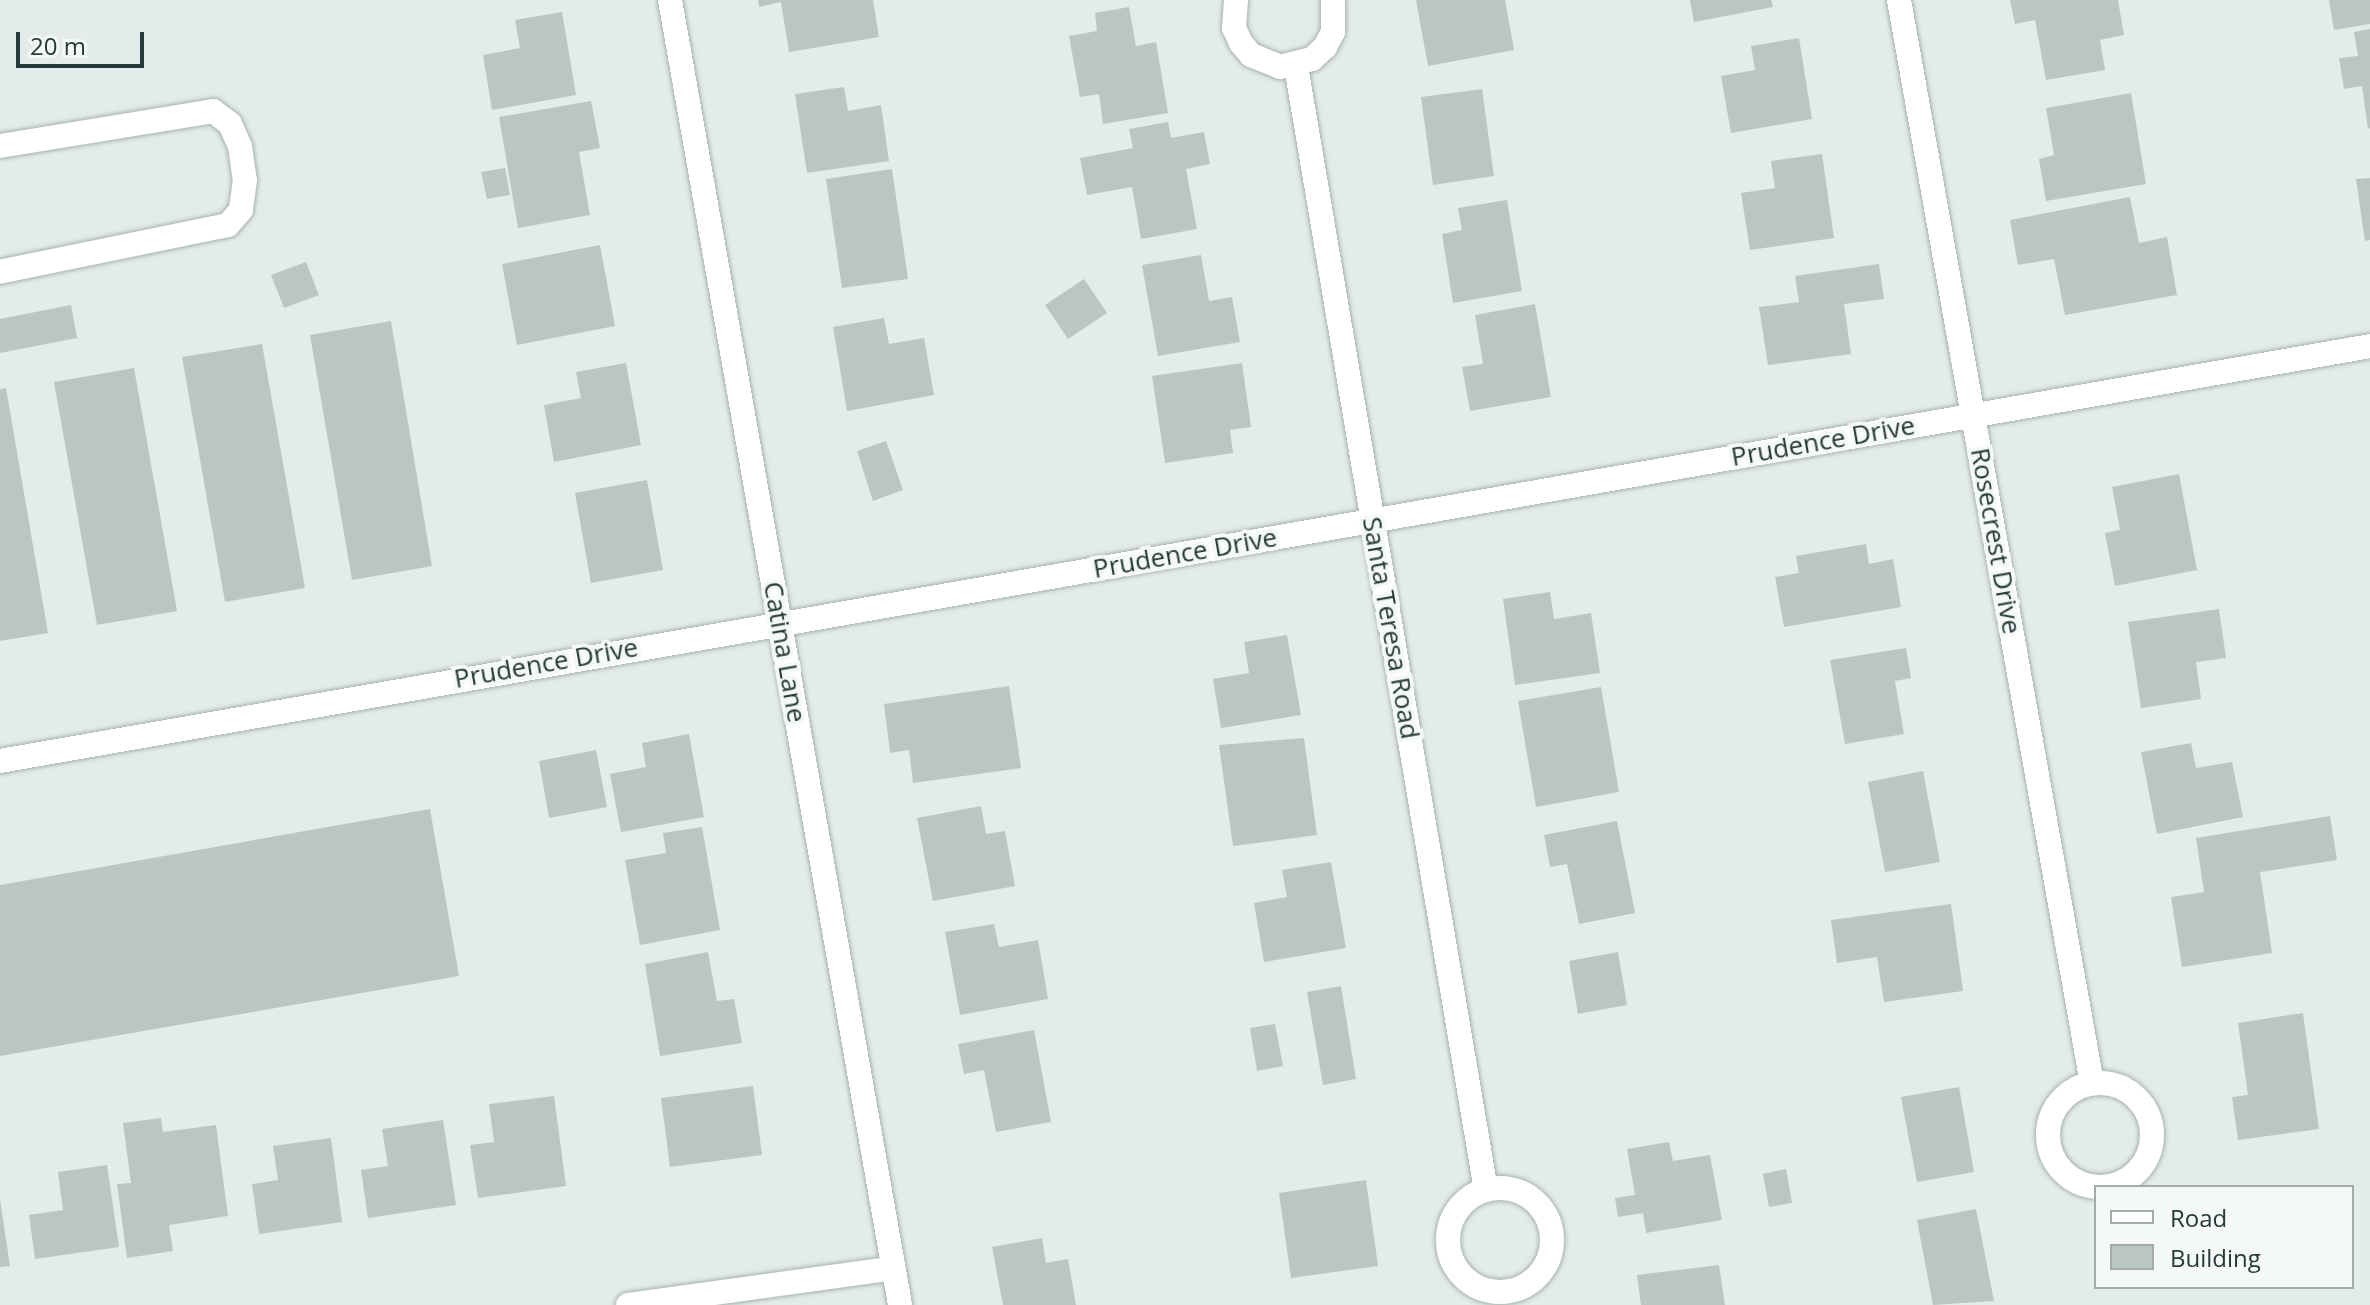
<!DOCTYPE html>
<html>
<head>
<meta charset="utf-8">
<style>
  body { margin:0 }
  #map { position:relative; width:2370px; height:1305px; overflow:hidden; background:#e4ecea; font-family:"Open Sans",sans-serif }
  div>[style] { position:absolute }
  .building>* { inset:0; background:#bac6c3 }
  .roads { filter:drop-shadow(0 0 2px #a7b3b1) drop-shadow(0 0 2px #a7b3b1) }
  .service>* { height:24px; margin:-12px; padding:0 12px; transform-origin:12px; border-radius:12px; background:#fff }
  .minor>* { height:24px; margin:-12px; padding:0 12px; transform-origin:12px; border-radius:12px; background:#fff }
  .minor>.ring { margin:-12px; padding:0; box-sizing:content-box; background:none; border:24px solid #fff; border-radius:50% }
  span { translate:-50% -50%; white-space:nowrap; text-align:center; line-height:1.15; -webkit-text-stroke:8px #f4f8f7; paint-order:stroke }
  .street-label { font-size:26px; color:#263b39 }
  .legend { position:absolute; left:2094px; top:1185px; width:260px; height:104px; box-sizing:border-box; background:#f4f8f7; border:2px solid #a2acab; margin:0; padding:10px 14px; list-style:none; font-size:24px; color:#263b39 }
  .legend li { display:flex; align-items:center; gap:16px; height:40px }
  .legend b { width:40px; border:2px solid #a2acab }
  .scale { position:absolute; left:16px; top:32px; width:128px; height:36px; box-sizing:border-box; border:4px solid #263b39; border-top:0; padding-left:10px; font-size:24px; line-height:28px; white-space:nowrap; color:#263b39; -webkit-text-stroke:6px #f4f8f7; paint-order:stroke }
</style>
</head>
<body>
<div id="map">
  <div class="building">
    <i style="clip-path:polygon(758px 0,873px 0,879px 37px,789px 52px,781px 2px,759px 7px)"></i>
    <i style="clip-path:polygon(1416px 0,1505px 0,1514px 50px,1428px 66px)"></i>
    <i style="clip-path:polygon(1690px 0,1771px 0,1773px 7px,1694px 22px)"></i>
    <i style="clip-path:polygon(2010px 0,2118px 0,2124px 35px,2100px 40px,2105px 70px,2046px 80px,2035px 20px,2015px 24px)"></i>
    <i style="clip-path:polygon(2329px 0,2370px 0,2370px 24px,2334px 30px)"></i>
    <i style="clip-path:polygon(1129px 7px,1136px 46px,1156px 42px,1168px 113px,1103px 124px,1099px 94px,1080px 97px,1069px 36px,1097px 31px,1095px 13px)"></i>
    <i style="clip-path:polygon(562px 12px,576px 95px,492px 110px,483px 55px,520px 48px,515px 20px)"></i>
    <i style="clip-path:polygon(2370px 29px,2370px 128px,2368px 129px,2362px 86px,2344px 89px,2339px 58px,2358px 56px,2354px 32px)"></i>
    <i style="clip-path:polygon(1799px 38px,1812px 119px,1731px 133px,1721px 76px,1755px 70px,1751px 46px)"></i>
    <i style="clip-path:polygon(844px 87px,848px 111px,881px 105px,889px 161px,807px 173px,795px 94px)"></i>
    <i style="clip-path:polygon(1482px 89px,1494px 176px,1433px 185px,1421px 97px)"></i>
    <i style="clip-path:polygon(2131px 93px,2146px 184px,2046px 201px,2039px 159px,2054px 155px,2046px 108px)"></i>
    <i style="clip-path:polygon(591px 101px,600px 148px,579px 152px,590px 215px,518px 228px,499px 117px)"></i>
    <i style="clip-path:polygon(1168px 122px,1171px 138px,1204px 132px,1210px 164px,1186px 169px,1197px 229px,1141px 239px,1132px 187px,1087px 195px,1080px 158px,1133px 148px,1129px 129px)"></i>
    <i style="clip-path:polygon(1822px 154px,1834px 238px,1750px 250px,1741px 193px,1775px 188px,1771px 161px)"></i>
    <i style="clip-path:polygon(505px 168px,510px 195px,487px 199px,481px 172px)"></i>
    <i style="clip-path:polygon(892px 169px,908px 279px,842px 288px,826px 179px)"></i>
    <i style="clip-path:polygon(2370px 178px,2370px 240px,2365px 241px,2356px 179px)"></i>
    <i style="clip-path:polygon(2130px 197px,2139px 243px,2167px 237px,2177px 295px,2065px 315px,2054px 259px,2018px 265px,2010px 220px)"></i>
    <i style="clip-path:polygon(1507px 200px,1522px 291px,1453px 303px,1442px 234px,1462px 230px,1458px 208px)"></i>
    <i style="clip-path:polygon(600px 245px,615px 326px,517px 345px,502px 264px)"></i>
    <i style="clip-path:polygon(1201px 255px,1209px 301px,1232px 297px,1240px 342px,1158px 356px,1142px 265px)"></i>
    <i style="clip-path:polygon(306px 262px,319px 295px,284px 308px,271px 275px)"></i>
    <i style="clip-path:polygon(1879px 264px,1884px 299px,1844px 304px,1851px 354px,1768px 365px,1759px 307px,1799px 302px,1795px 276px)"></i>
    <i style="clip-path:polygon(1084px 279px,1107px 313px,1068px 339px,1045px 305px)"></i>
    <i style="clip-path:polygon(1535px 304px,1551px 397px,1470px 411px,1462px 367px,1483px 364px,1475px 315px)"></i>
    <i style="clip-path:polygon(71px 305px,77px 338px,0 353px,0 319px)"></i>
    <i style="clip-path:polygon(884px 318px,889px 344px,924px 338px,934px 395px,847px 411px,833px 327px)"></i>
    <i style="clip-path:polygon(391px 321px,432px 566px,352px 580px,310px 335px)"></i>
    <i style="clip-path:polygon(262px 344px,305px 588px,225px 602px,182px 357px)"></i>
    <i style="clip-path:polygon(626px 363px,641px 445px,554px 462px,544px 405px,581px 398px,576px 372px)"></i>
    <i style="clip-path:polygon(1242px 363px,1251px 427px,1230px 430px,1233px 453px,1165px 463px,1152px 376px)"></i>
    <i style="clip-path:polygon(134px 368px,177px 611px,97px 625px,54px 382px)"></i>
    <i style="clip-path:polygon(6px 388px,48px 633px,0 641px,0 389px)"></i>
    <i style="clip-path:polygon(886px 441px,903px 490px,873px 501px,857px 451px)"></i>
    <i style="clip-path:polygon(2179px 474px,2197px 570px,2115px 586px,2105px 533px,2120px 530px,2112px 487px)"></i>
    <i style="clip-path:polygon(647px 480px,663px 570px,591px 583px,575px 493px)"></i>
    <i style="clip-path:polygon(1866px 544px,1869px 564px,1893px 559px,1901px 607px,1784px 627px,1775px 577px,1799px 573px,1796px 556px)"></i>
    <i style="clip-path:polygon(1550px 592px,1554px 619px,1591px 613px,1600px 673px,1515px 685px,1503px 599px)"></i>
    <i style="clip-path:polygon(2219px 609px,2226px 658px,2196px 662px,2201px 699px,2141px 708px,2128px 622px)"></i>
    <i style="clip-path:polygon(1287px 635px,1301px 715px,1221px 728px,1213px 679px,1249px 673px,1244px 642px)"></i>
    <i style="clip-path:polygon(1906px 648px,1911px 678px,1895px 681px,1904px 734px,1845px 744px,1830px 660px)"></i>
    <i style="clip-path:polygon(1009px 686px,1021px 768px,913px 783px,909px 750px,890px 753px,884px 704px)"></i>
    <i style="clip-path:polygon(1601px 687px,1619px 792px,1536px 807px,1518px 701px)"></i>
    <i style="clip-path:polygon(689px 734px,704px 817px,621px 832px,610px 774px,646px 767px,642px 743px)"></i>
    <i style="clip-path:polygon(1304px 738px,1317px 835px,1233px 846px,1219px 745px)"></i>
    <i style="clip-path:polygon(2191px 743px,2196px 768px,2232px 762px,2243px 817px,2157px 834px,2141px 752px)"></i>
    <i style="clip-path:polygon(596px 750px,607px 807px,549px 818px,539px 761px)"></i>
    <i style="clip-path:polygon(1923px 771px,1940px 862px,1885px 872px,1868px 782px)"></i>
    <i style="clip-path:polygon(981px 806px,986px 834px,1005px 831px,1015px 886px,933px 901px,917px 818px)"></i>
    <i style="clip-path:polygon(430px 809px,459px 976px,0 1056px,0 885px)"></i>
    <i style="clip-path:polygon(2330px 816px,2337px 860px,2260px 872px,2272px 953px,2182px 967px,2171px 897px,2204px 892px,2196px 838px)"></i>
    <i style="clip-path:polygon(1617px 821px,1635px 913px,1579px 924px,1567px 864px,1550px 867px,1544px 835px)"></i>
    <i style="clip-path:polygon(702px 827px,720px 930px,640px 945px,625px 860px,666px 853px,663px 833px)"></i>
    <i style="clip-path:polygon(1331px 862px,1346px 948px,1264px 962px,1254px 903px,1287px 897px,1282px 870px)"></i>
    <i style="clip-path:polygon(1951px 904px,1963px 991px,1884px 1002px,1877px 957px,1837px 963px,1831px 920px)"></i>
    <i style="clip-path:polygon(994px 924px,999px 947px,1038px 940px,1048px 999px,960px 1015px,945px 932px)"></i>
    <i style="clip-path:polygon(708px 952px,717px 1001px,734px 999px,742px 1043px,660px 1056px,645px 964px)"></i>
    <i style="clip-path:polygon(1618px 952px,1627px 1005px,1578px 1014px,1569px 961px)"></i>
    <i style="clip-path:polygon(1341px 986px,1356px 1079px,1323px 1085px,1307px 992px)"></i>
    <i style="clip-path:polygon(2303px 1013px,2319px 1129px,2238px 1140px,2232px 1097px,2248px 1095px,2238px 1023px)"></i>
    <i style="clip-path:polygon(1275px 1024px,1283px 1066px,1257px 1071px,1250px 1028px)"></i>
    <i style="clip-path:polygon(1034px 1030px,1051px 1122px,996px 1132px,984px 1070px,964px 1074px,958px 1044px)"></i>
    <i style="clip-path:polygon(753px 1086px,762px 1155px,670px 1167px,661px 1098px)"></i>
    <i style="clip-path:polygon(1959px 1087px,1974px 1172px,1917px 1182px,1901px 1097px)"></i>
    <i style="clip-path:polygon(554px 1096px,566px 1186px,478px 1198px,470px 1145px,494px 1142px,489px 1104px)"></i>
    <i style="clip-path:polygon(161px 1118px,163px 1132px,216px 1125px,228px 1216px,169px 1225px,173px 1251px,127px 1258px,117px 1184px,131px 1183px,123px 1123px)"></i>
    <i style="clip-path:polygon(443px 1120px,456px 1205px,368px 1218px,361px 1170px,388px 1166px,382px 1129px)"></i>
    <i style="clip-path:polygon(331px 1138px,342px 1222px,259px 1234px,252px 1184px,278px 1180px,273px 1146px)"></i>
    <i style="clip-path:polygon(1669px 1142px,1673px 1161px,1710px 1155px,1722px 1220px,1646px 1233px,1643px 1213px,1618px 1217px,1615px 1198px,1635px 1195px,1627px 1149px)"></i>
    <i style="clip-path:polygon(107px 1165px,119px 1247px,35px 1259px,29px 1215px,63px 1210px,58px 1172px)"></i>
    <i style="clip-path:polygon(1786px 1169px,1792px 1203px,1769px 1207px,1763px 1174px)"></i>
    <i style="clip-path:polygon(1366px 1180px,1378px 1266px,1291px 1278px,1279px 1193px)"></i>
    <i style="clip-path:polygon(0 1199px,10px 1266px,0 1267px)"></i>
    <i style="clip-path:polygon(1976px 1209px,1994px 1301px,1933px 1305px,1917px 1220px)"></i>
    <i style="clip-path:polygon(1042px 1238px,1046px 1263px,1068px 1259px,1076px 1305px,1003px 1305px,992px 1247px)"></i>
    <i style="clip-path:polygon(1719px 1265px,1725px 1305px,1641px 1305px,1637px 1275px)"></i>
  </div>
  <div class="roads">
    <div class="service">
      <i style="left:0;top:146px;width:216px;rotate:-9.3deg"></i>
      <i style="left:213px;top:111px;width:21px;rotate:37deg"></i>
      <i style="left:230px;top:124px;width:24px;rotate:66deg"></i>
      <i style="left:240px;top:146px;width:34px;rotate:82deg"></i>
      <i style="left:245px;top:180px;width:30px;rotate:98deg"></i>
      <i style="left:241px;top:210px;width:20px;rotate:131deg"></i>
      <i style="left:228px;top:225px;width:233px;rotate:168.4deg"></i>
    </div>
    <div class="minor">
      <i style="left:670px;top:0;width:1325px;rotate:80deg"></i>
      <i style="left:1236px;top:0;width:28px;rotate:94deg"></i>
      <i style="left:1234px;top:28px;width:17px;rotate:65deg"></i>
      <i style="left:1241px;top:43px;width:16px;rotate:50deg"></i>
      <i style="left:1251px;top:55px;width:31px;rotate:22deg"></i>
      <i style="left:1280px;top:67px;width:33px;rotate:-14deg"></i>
      <i style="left:1312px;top:59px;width:18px;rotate:-43deg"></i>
      <i style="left:1325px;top:47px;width:17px;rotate:-62deg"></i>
      <i style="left:1333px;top:32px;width:32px;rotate:-90deg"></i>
      <i style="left:1899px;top:0;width:1100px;rotate:79.9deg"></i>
      <i style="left:1296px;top:66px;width:1140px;rotate:80.41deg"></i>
      <i style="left:0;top:761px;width:2406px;rotate:-9.93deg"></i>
      <i class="ring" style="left:2048px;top:1083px;width:80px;height:80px"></i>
      <i class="ring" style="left:1448px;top:1188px;width:80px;height:80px"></i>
      <i style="left:628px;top:1305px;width:268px;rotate:-7.9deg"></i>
    </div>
  </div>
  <div class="street-label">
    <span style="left:1823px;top:441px;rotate:-10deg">Prudence Drive</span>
    <span style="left:1996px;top:541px;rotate:80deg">Rosecrest Drive</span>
    <span style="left:1185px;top:553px;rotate:-10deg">Prudence Drive</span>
    <span style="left:1391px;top:628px;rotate:80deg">Santa Teresa Road</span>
    <span style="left:785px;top:652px;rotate:80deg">Catina Lane</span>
    <span style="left:546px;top:663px;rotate:-10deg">Prudence Drive</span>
  </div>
  <ul class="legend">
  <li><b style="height:10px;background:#fff"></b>Road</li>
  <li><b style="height:22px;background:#bac6c3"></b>Building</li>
  </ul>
  <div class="scale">20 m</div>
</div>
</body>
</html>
